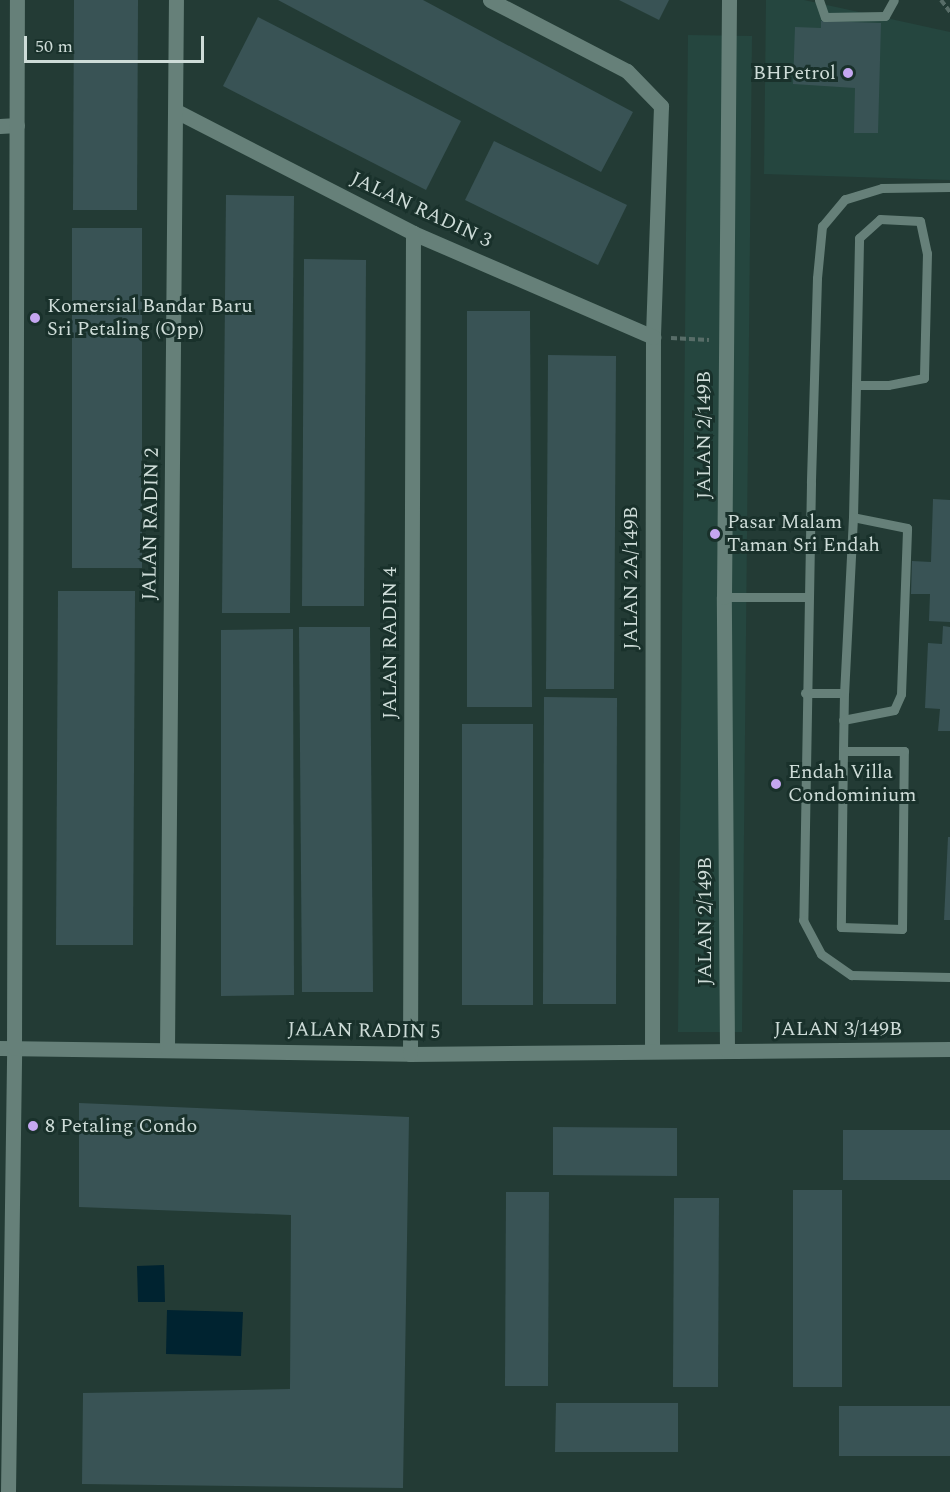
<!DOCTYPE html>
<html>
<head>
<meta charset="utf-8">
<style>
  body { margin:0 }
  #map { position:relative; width:950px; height:1492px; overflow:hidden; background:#233b35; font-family:Spectral,serif }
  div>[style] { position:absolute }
  .built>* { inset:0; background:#25463f }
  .water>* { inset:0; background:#002330 }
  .building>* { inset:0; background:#395355 }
  .path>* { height:4px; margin-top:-2px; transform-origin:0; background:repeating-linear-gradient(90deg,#586d68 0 6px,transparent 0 9px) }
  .lane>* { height:9px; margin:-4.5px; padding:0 4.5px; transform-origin:4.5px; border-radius:4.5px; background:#668079 }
  .street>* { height:15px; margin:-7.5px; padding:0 7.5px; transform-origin:7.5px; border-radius:7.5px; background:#668079 }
  .secondary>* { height:15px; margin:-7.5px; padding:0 7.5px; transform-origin:7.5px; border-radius:7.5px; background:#668079 }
  .dots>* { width:16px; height:16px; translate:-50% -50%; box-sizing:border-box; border:3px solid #19312b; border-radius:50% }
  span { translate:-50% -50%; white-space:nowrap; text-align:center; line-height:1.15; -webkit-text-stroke:6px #19312b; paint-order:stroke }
  .poi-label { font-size:20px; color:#cedcd8 }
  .right { translate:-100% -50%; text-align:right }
  .left { translate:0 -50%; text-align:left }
  .street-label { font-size:20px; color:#cedcd8 }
  .scale { position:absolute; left:24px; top:36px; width:180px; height:27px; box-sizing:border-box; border:3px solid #cedcd8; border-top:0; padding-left:8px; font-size:18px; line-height:21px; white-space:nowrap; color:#cedcd8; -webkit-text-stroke:4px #19312b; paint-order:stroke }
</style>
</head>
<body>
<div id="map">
  <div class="built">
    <i style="clip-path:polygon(766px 0,804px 0,950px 32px,950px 180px,764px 174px)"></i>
    <i style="clip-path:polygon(688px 35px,752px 36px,742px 1032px,678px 1032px)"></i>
  </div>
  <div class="water">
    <i style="clip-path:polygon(164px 1265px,165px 1302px,138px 1302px,137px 1266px)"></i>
    <i style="clip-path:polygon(167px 1310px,243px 1312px,241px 1356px,166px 1354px)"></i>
  </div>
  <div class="building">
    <i style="clip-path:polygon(74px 0,138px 0,137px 210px,73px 210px)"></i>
    <i style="clip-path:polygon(278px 0,423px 0,633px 112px,601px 172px)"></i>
    <i style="clip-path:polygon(619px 0,669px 0,659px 20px)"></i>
    <i style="clip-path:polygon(258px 17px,461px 121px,426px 190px,223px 86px)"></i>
    <i style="clip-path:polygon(821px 21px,881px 23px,878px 133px,854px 133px,855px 88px,793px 84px,795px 27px,821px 28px)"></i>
    <i style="clip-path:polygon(494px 141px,627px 205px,598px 265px,465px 200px)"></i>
    <i style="clip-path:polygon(226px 195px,294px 196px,290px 613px,222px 613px)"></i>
    <i style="clip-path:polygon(72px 228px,142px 228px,142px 568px,72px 568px)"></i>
    <i style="clip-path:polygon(304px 259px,366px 260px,364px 606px,302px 606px)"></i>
    <i style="clip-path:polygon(467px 311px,530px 311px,532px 707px,467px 707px)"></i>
    <i style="clip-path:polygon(548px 355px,616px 356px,614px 689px,546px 689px)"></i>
    <i style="clip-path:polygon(933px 499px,950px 500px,950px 622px,929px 621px,930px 594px,911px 594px,912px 561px,931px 562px)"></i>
    <i style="clip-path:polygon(58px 591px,135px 591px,133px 945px,56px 945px)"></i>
    <i style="clip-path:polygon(943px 626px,950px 627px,950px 731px,938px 731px,940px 709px,925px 708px,928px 643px,942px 644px)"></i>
    <i style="clip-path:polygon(299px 627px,370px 627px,373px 992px,302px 992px)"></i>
    <i style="clip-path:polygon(293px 629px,294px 995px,221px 996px,221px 630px)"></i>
    <i style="clip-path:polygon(544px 697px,617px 698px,616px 1004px,543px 1004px)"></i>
    <i style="clip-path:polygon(462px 724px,533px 724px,533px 1005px,462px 1005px)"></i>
    <i style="clip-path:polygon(948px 837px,950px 837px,950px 920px,944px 920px)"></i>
    <i style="clip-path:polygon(79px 1103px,409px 1117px,403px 1488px,82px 1484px,83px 1393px,290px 1389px,291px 1215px,79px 1207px)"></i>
    <i style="clip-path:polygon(553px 1127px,677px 1128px,677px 1176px,553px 1175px)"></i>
    <i style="clip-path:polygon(843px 1130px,950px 1130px,950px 1180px,843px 1180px)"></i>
    <i style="clip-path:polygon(793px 1190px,842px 1190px,842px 1387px,793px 1387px)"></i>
    <i style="clip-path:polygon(506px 1192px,549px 1192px,548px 1386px,505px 1386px)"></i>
    <i style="clip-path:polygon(674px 1198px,719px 1198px,718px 1387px,673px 1387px)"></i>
    <i style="clip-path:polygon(556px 1403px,678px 1403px,678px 1452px,555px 1452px)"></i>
    <i style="clip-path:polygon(839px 1406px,950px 1406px,950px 1456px,839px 1456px)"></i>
  </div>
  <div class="path">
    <i style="left:941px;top:0;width:15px;rotate:53deg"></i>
    <i style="left:671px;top:338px;width:38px;rotate:3deg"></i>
  </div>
  <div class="lane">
    <i style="left:819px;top:0;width:18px;rotate:71deg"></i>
    <i style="left:825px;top:17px;width:60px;rotate:-1deg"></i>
    <i style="left:885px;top:16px;width:18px;rotate:-61deg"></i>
    <i style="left:950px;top:187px;width:68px;rotate:179.2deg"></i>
    <i style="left:882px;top:188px;width:39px;rotate:163deg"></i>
    <i style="left:845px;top:199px;width:35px;rotate:130deg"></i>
    <i style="left:822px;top:226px;width:52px;rotate:95.5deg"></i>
    <i style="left:817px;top:278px;width:205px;rotate:91.7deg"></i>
    <i style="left:811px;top:483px;width:437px;rotate:91deg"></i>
    <i style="left:803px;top:920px;width:38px;rotate:62deg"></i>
    <i style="left:821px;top:954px;width:37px;rotate:35deg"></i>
    <i style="left:851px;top:975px;width:99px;rotate:1.2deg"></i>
    <i style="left:853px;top:517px;width:132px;rotate:-88.7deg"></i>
    <i style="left:856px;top:385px;width:147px;rotate:-88.8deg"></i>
    <i style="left:859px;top:238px;width:28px;rotate:-42deg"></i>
    <i style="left:880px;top:219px;width:40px;rotate:2.9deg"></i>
    <i style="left:920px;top:221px;width:33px;rotate:78deg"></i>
    <i style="left:927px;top:253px;width:125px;rotate:91.4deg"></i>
    <i style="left:924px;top:378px;width:37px;rotate:169deg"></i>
    <i style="left:888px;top:385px;width:32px;rotate:180deg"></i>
    <i style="left:724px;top:597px;width:83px"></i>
    <i style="left:805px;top:693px;width:39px"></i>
    <i style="left:844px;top:693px;width:58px;rotate:91deg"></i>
    <i style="left:843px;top:751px;width:176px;rotate:90.7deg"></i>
    <i style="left:841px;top:927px;width:61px;rotate:1.9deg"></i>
    <i style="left:902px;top:929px;width:178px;rotate:-89.4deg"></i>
    <i style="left:904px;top:751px;width:61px;rotate:180deg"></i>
    <i style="left:843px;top:720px;width:52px;rotate:-11.1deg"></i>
    <i style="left:894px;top:710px;width:17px;rotate:-66deg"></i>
    <i style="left:901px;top:694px;width:166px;rotate:-87.9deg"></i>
    <i style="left:907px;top:528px;width:55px;rotate:-168.5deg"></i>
    <i style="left:853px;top:517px;width:176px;rotate:92.9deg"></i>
  </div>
  <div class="street">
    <i style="left:490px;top:0;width:154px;rotate:27.4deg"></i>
    <i style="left:627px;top:71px;width:49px;rotate:45.8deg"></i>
    <i style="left:661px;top:106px;width:231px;rotate:92deg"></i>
    <i style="left:653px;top:337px;width:713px;rotate:90.08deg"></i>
    <i style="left:176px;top:111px;width:267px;rotate:27.2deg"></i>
    <i style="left:413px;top:233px;width:262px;rotate:23.4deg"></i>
    <i style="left:0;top:126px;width:17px;rotate:-3deg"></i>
    <i style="left:0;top:1048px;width:410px;rotate:0.8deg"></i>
    <i style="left:410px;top:1054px;width:540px;rotate:-0.53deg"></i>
    <i style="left:167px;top:1048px;width:1048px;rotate:-89.51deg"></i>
    <i style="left:727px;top:1050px;width:453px;rotate:-90.4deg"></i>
    <i style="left:724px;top:597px;width:597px;rotate:-89.52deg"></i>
    <i style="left:410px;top:1054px;width:821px;rotate:-89.79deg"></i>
  </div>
  <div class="secondary">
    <i style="left:8px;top:1492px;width:444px;rotate:-89.2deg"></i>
    <i style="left:14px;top:1048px;width:1048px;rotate:-89.84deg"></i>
  </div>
  <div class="dots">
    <i style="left:848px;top:73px;background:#c5a7f1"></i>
    <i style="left:35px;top:318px;background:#c5a7f1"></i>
    <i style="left:715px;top:534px;background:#c5a7f1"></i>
    <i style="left:776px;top:784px;background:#c5a7f1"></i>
    <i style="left:33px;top:1126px;background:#c5a7f1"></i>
  </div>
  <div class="poi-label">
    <span class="right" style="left:836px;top:73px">BHPetrol</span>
    <span class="left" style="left:47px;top:318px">Komersial Bandar Baru<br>Sri Petaling (Opp)</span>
    <span class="left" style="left:727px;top:534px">Pasar Malam<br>Taman Sri Endah</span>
    <span class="left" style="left:788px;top:784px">Endah Villa<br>Condominium</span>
    <span class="left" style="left:45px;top:1126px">8 Petaling Condo</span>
  </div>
  <div class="street-label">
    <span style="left:421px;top:210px;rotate:25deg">JALAN RADIN 3</span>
    <span style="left:704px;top:435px;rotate:-90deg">JALAN 2/149B</span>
    <span style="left:151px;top:524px;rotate:-89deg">JALAN RADIN 2</span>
    <span style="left:631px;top:578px;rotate:-90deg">JALAN 2A/149B</span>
    <span style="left:390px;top:643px;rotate:-90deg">JALAN RADIN 4</span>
    <span style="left:705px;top:921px;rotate:-90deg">JALAN 2/149B</span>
    <span style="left:838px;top:1029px">JALAN 3/149B</span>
    <span style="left:364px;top:1031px;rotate:1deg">JALAN RADIN 5</span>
  </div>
  <div class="scale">50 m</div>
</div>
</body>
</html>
